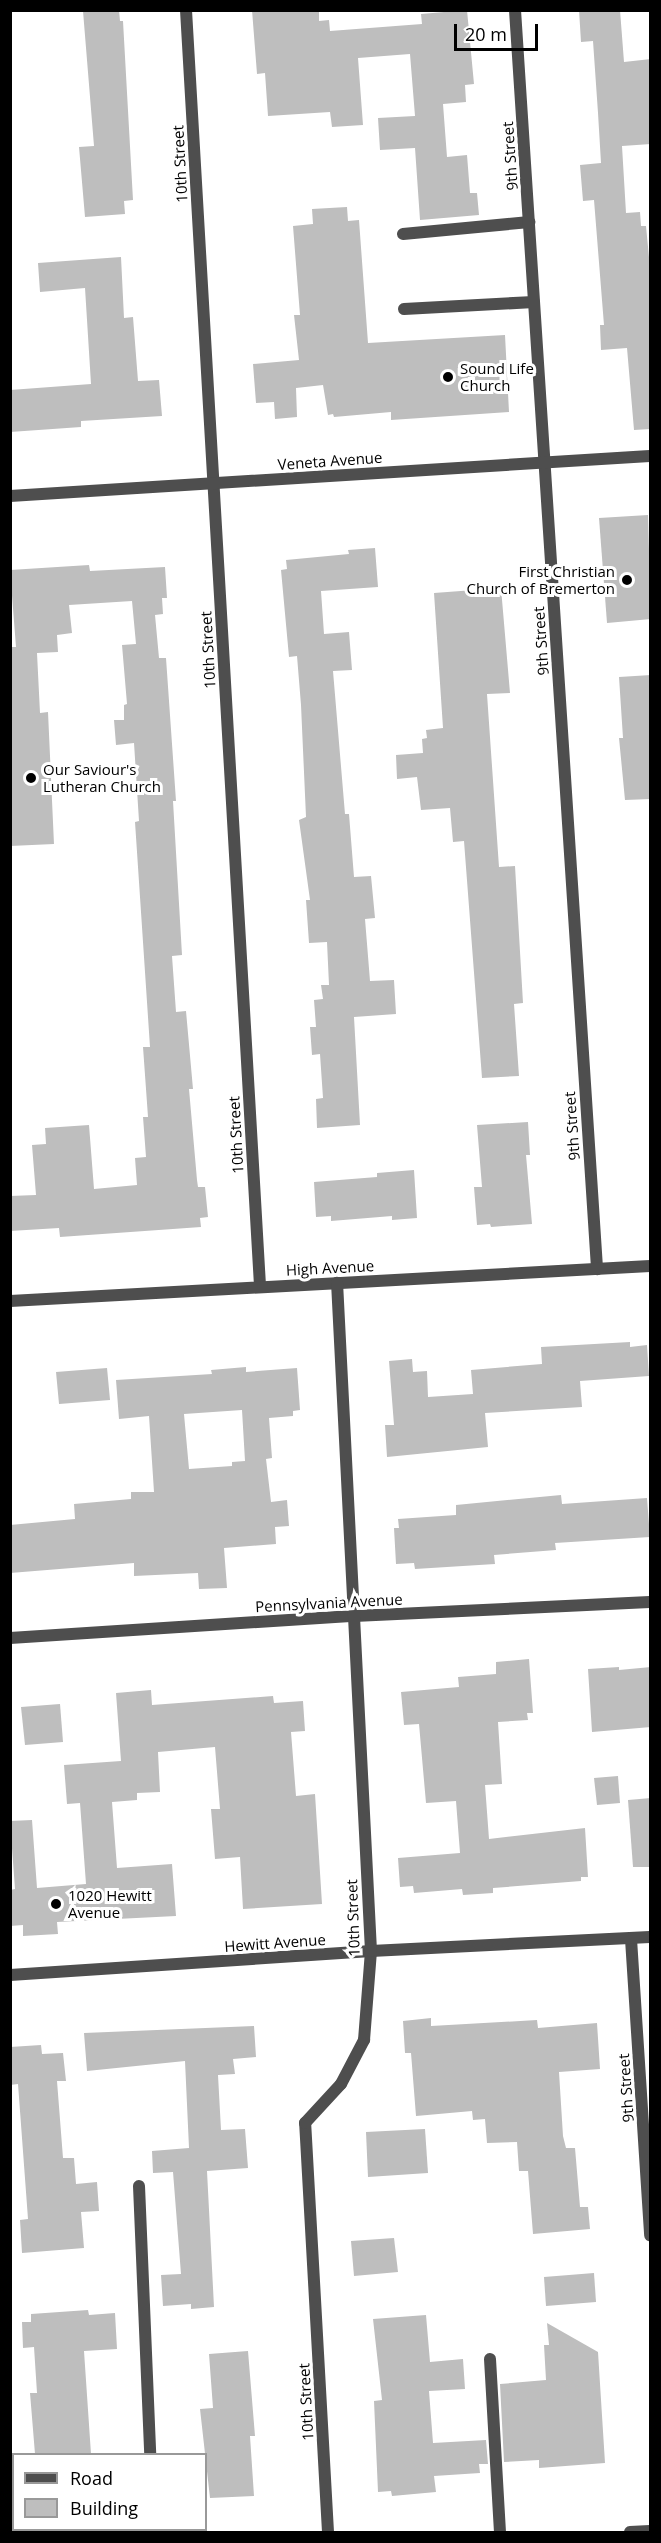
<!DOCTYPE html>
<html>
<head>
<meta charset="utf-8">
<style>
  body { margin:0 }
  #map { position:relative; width:661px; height:2543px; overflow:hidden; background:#fff; font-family:"Open Sans",sans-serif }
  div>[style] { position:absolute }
  .building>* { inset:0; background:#bebebe }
  .service>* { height:12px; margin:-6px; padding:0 6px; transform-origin:6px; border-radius:6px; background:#4e4e4e }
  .minor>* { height:12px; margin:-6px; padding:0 6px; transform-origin:6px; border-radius:6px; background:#4e4e4e }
  .dots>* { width:16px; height:16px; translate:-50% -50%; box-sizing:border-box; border:3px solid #fff; border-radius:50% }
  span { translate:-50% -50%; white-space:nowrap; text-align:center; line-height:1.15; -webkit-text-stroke:6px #fff; paint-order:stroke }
  .street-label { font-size:15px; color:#000 }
  .poi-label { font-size:15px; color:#000 }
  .left { translate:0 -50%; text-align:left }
  .right { translate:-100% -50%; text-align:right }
  .frame { position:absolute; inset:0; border:12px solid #000; pointer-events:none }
  .legend { position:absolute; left:12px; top:2453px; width:195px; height:78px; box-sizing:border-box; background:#fff; border:2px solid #999; margin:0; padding:8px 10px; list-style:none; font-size:18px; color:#000 }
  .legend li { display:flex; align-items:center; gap:12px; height:30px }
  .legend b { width:30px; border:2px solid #999 }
  .scale { position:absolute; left:454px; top:24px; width:84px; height:27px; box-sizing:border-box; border:3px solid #000; border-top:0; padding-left:8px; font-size:18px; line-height:21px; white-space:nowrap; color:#000; -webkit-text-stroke:4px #fff; paint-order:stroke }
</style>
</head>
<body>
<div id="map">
  <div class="building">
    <i style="clip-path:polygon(119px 10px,120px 21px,123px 21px,133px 200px,124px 201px,125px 214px,85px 217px,79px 147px,94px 146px,83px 11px)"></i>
    <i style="clip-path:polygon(252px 10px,319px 10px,319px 21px,329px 20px,330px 31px,422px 24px,421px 14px,467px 10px,474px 84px,465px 85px,466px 102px,443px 104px,447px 157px,467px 155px,470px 193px,477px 193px,479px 215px,420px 220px,415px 148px,380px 150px,378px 118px,415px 116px,410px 54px,358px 58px,363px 125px,332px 127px,330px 112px,268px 116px,265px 73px,257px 74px)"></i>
    <i style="clip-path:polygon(579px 10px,620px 10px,624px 62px,651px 59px,651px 144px,622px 146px,626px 213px,640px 212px,641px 226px,646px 226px,651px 278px,651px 429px,634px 430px,627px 348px,601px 350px,600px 325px,604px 325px,594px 200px,583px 201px,580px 165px,601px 163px,598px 113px,593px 41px,581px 42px)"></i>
    <i style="clip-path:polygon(347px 207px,348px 221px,359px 220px,368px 343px,505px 335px,509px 412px,391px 420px,391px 412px,334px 417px,333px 414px,328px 415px,323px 385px,296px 388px,297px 417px,275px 419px,274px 402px,256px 403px,253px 364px,299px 360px,294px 315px,300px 315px,293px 226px,313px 224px,312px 209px)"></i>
    <i style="clip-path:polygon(121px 257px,124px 318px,133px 317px,138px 381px,159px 380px,162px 416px,81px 421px,81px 427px,10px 432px,10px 390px,91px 384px,85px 288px,40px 292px,38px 263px)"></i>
    <i style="clip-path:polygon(648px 515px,651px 619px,607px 623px,599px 518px)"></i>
    <i style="clip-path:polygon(375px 548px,378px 587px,321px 591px,324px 634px,349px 632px,352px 670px,333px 671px,345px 814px,349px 814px,354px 877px,371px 876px,375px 918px,365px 919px,370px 981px,394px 980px,396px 1014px,354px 1017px,360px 1125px,317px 1128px,316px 1099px,323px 1098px,320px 1054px,312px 1055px,310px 1027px,316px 1027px,314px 1000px,323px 999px,321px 985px,329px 985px,327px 942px,309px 943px,306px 900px,310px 900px,299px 820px,306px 817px,301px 705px,297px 656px,289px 657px,281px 570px,287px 569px,286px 560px,349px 554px,348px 550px)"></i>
    <i style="clip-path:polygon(89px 565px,90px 571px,165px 567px,167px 598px,162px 598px,163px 614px,155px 615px,159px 658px,166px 658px,176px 801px,173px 801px,182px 955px,172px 956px,176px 1012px,186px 1011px,193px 1089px,189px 1089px,197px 1180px,198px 1187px,205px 1187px,208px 1217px,200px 1218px,201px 1227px,60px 1237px,59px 1228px,10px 1231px,10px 1196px,36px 1195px,32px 1145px,46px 1144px,45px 1128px,89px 1125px,94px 1189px,137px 1185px,135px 1158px,146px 1157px,143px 1117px,148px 1117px,143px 1047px,150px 1047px,135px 822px,139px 821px,134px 743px,116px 745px,114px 720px,124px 720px,124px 705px,127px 704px,122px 645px,136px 644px,132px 601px,69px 605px,72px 633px,57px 635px,58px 652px,37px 653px,40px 713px,48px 712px,54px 844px,10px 846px,10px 647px,16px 647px,10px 570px)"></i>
    <i style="clip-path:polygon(501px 588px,510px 693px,487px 694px,499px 867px,515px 866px,523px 1003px,514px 1004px,519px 1076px,482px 1078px,464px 841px,453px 842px,450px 808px,421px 810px,417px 777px,397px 779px,396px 755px,423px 753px,422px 739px,427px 738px,426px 730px,443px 728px,434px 593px)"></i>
    <i style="clip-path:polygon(651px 675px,651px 799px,625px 800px,619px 738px,623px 738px,619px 677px)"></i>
    <i style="clip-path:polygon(528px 1122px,530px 1155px,526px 1155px,532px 1224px,491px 1227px,490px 1224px,477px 1225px,474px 1187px,482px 1187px,477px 1125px)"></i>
    <i style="clip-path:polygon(414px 1170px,417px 1218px,392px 1220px,392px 1216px,331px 1221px,331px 1216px,316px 1217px,314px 1182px,377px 1177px,377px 1173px)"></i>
    <i style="clip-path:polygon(630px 1342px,630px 1347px,647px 1345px,649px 1376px,580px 1381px,582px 1407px,485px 1413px,488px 1447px,387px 1457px,385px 1425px,394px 1425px,389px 1361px,412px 1359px,413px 1372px,427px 1371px,428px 1397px,473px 1394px,471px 1370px,542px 1364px,541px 1347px)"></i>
    <i style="clip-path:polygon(evenodd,246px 1367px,246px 1372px,297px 1368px,300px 1410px,293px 1411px,293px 1416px,269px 1418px,272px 1458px,266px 1459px,271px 1502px,287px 1500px,289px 1526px,275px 1527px,276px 1544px,224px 1548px,227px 1588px,199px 1589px,198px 1573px,134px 1576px,134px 1563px,10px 1573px,10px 1525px,75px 1519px,74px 1504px,131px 1499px,131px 1492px,154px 1492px,149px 1416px,119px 1419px,116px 1380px,212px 1374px,211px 1370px,246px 1367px,242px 1410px,245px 1461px,232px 1462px,232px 1466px,189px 1469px,184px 1414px,242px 1410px)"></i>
    <i style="clip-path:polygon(107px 1368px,110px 1400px,59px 1404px,56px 1372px)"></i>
    <i style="clip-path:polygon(561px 1495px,562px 1504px,647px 1498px,650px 1537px,555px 1543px,556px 1550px,494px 1555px,495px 1564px,415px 1569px,414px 1563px,396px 1564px,394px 1528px,399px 1528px,398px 1519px,456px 1515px,456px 1505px)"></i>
    <i style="clip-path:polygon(529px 1659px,533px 1713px,527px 1713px,528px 1720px,498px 1722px,502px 1784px,485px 1785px,489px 1839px,585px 1828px,588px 1877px,581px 1877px,581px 1881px,493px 1888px,493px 1893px,463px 1895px,462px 1889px,414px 1893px,413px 1886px,400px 1887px,398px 1858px,460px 1853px,456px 1801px,426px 1803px,419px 1724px,404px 1725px,401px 1692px,459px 1687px,458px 1677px,496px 1674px,496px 1662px)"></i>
    <i style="clip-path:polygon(619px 1667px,619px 1670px,651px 1667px,651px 1727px,592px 1732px,588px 1669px)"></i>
    <i style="clip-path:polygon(151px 1690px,152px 1705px,273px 1696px,274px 1703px,303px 1701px,305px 1731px,291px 1732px,296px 1796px,315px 1794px,322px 1904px,243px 1909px,240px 1857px,215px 1859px,211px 1809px,220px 1809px,215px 1747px,158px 1752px,160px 1792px,137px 1793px,137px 1800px,112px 1802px,117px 1868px,172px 1864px,176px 1916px,57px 1922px,58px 1934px,23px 1936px,23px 1925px,10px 1926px,10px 1890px,15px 1889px,10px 1821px,32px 1820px,37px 1888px,86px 1884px,80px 1803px,67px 1804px,64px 1765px,121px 1761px,116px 1693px)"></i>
    <i style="clip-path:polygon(60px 1704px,63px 1742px,25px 1745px,21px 1707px)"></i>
    <i style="clip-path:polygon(618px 1776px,620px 1803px,597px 1805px,594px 1778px)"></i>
    <i style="clip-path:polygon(651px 1798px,651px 1867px,633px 1867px,628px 1800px)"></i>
    <i style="clip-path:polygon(431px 2018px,431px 2026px,537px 2020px,538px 2028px,597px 2023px,600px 2069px,559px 2072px,563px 2136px,566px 2148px,575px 2148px,580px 2207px,588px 2207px,590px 2229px,533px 2234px,528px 2171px,519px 2171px,517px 2142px,487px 2143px,485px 2119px,473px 2120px,472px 2111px,416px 2116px,411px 2053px,405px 2053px,403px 2021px)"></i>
    <i style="clip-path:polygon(254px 2026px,256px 2057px,233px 2059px,235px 2074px,218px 2075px,221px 2130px,245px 2129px,248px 2168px,207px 2171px,214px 2307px,191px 2309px,191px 2304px,163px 2306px,161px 2275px,181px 2274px,173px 2172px,153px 2173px,152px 2151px,189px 2148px,185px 2061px,87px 2071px,84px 2033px)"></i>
    <i style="clip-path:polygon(41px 2045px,42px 2054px,63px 2053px,66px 2081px,57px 2081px,63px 2158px,74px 2158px,76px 2184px,97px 2182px,99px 2211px,81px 2212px,84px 2248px,22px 2253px,20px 2220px,28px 2219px,18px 2084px,10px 2085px,10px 2047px)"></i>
    <i style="clip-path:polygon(425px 2129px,428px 2173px,368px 2177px,366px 2132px)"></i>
    <i style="clip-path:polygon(394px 2238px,398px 2272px,354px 2276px,351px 2241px)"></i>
    <i style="clip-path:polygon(594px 2273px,596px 2302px,546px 2306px,544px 2277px)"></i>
    <i style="clip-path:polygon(88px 2310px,89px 2315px,115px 2313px,117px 2349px,84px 2351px,91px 2454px,35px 2454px,30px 2393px,37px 2393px,34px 2347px,23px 2348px,22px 2322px,31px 2322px,31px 2314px)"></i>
    <i style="clip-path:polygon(426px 2315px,430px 2362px,463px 2359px,465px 2389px,429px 2391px,433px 2443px,486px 2440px,488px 2464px,479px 2464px,480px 2473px,434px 2476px,436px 2492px,392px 2496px,391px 2491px,378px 2492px,374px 2401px,382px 2400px,373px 2319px)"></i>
    <i style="clip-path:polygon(547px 2323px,598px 2352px,605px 2463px,539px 2468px,539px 2460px,504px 2462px,500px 2384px,546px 2380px,544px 2345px,549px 2345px)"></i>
    <i style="clip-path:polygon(248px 2351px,255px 2436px,250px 2436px,254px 2496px,210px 2498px,200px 2409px,213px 2408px,209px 2354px)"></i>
  </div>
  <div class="service">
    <i style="left:403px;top:234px;width:127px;rotate:-5.4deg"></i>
    <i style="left:404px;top:309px;width:130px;rotate:-3.1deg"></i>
    <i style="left:139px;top:2186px;width:268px;rotate:87.6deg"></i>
    <i style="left:490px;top:2359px;width:173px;rotate:86.7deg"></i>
    <i style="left:153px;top:2530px;width:2px;rotate:90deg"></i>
  </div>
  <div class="minor">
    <i style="left:186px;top:10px;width:1279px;rotate:86.68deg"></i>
    <i style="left:515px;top:10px;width:1262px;rotate:86.27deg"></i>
    <i style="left:10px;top:496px;width:641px;rotate:-3.58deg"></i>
    <i style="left:10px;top:1301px;width:641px;rotate:-3.13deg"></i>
    <i style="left:10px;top:1638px;width:345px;rotate:-3.7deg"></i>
    <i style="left:354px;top:1616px;width:296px;rotate:-2.7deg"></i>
    <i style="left:631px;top:1939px;width:297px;rotate:86.3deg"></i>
    <i style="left:10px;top:1975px;width:362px;rotate:-3.8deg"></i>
    <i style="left:371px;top:1951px;width:279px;rotate:-2.9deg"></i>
    <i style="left:328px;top:2532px;width:410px;rotate:-93.2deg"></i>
    <i style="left:305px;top:2123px;width:53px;rotate:-47.3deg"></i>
    <i style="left:341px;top:2084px;width:50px;rotate:-62.4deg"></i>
    <i style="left:364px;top:2040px;width:89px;rotate:-85.5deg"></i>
    <i style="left:371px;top:1951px;width:669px;rotate:-92.91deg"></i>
    <i style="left:630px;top:2532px;width:20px;rotate:-3deg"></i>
  </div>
  <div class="dots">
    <i style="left:448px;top:377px;background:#000"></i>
    <i style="left:627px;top:580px;background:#000"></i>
    <i style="left:31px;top:778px;background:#000"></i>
    <i style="left:56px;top:1904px;background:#000"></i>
  </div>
  <div class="street-label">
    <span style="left:510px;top:156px;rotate:-94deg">9th Street</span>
    <span style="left:180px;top:164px;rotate:-93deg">10th Street</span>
    <span style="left:330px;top:461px;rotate:-4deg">Veneta Avenue</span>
    <span style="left:541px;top:641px;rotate:-94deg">9th Street</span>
    <span style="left:208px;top:650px;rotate:-93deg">10th Street</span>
    <span style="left:572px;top:1126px;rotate:-94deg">9th Street</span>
    <span style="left:236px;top:1135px;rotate:-93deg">10th Street</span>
    <span style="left:330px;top:1268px;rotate:-3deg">High Avenue</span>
    <span style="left:329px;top:1603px;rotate:-3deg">Pennsylvania Avenue</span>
    <span style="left:353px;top:1918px;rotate:-92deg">10th Street</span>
    <span style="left:275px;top:1943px;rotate:-4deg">Hewitt Avenue</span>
    <span style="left:626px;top:2088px;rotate:-94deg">9th Street</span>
    <span style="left:306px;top:2402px;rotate:-93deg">10th Street</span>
  </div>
  <div class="poi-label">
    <span class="left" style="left:460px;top:377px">Sound Life<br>Church</span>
    <span class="right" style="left:615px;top:580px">First Christian<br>Church of Bremerton</span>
    <span class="left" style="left:43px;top:778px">Our Saviour's<br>Lutheran Church</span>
    <span class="left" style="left:68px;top:1904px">1020 Hewitt<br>Avenue</span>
  </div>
  <div class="frame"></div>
  <ul class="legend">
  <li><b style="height:8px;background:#4e4e4e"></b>Road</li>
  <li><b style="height:16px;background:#bebebe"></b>Building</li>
  </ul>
  <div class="scale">20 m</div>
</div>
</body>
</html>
